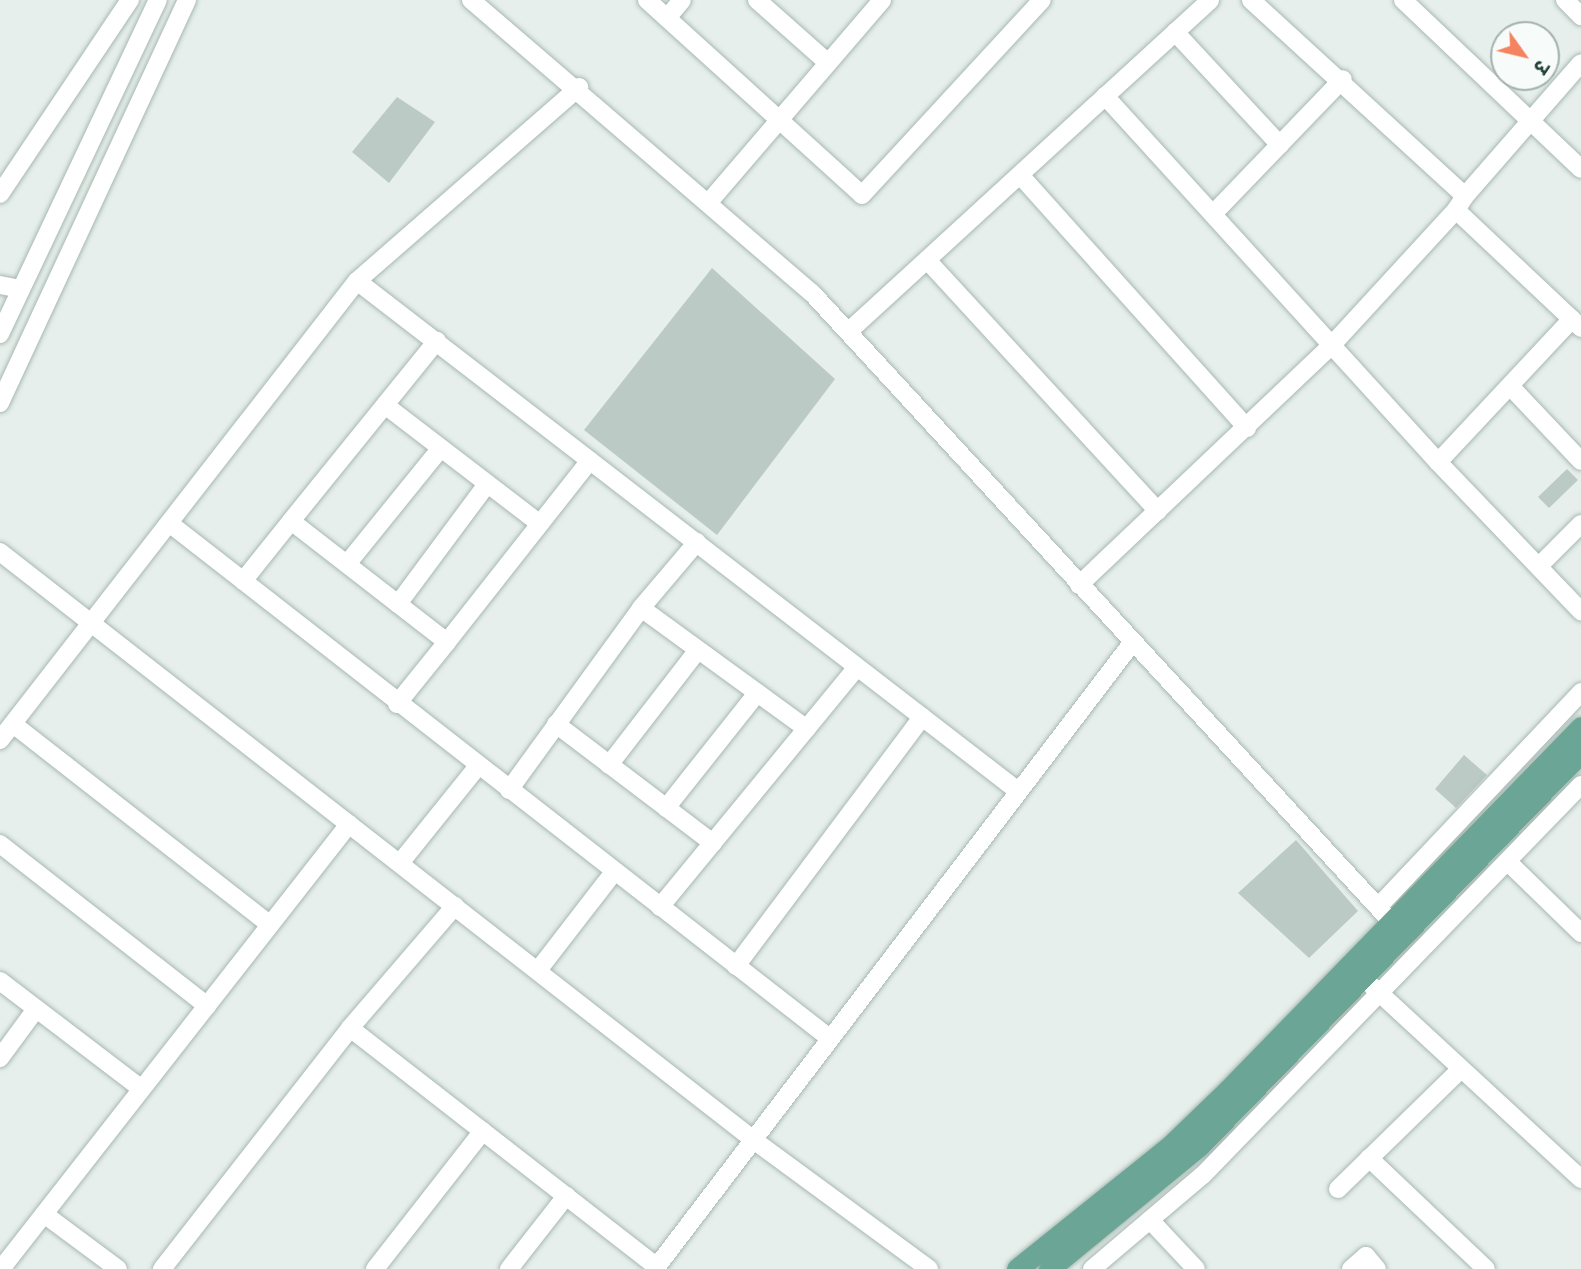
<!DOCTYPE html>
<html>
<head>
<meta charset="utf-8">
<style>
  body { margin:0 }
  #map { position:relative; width:1581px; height:1269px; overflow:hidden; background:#e6efeb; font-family:Poppins,"Noto Sans Devanagari",sans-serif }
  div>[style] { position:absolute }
  .building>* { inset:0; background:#bbcac4 }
  .roads { filter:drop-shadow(0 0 2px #a8b8b2) drop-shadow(0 0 2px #a8b8b2) }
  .minor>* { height:18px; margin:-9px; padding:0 9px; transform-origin:9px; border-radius:9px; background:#fff }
  .primary>* { height:21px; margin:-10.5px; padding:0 10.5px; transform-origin:10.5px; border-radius:10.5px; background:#6aa596 }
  span { translate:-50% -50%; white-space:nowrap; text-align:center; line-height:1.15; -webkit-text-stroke:5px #f7fbf9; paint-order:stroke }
  .north { position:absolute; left:1490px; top:21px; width:70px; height:70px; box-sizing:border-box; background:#f7fbf9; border:2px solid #a3b1ad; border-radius:50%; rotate:124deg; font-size:19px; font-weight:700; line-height:28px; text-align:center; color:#24423a }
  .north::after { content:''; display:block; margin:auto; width:24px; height:32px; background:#f4845f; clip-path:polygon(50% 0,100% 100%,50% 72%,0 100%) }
</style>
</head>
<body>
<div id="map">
  <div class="building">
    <i style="clip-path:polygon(397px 97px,435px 122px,389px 183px,352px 152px)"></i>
    <i style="clip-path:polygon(712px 268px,835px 379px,717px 535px,584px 430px)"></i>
    <i style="clip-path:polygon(1567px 469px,1578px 480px,1549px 508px,1538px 497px)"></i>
    <i style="clip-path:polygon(1464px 755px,1487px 775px,1456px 808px,1435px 789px)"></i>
    <i style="clip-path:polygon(1296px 840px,1358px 911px,1309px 958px,1238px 893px)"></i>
  </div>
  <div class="roads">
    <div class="minor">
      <i style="left:471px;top:0;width:450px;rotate:40.7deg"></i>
      <i style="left:812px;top:293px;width:866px;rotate:47.34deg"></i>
      <i style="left:647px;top:0;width:290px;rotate:42.2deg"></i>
      <i style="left:862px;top:195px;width:265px;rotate:-47.3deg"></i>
      <i style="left:757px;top:0;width:95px;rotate:41.6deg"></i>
      <i style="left:1251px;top:0;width:290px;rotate:42.5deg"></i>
      <i style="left:1465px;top:196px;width:17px;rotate:123deg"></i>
      <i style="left:1456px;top:210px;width:172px;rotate:43.3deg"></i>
      <i style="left:1403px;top:0;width:245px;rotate:43.5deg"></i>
      <i style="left:1565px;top:0;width:23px;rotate:45deg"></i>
      <i style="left:667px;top:18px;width:23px;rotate:-50deg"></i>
      <i style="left:1175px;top:32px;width:154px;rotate:47.1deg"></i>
      <i style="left:1105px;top:96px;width:495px;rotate:47.7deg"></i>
      <i style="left:1020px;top:175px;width:340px;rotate:48.1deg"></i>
      <i style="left:0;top:194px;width:234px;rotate:-56.2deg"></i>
      <i style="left:1465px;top:196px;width:176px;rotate:-48.9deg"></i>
      <i style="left:709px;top:202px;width:266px;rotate:-49.4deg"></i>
      <i style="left:1213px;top:214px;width:187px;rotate:-46.1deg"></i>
      <i style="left:927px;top:260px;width:341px;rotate:47.4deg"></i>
      <i style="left:357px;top:281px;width:295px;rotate:-41.1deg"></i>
      <i style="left:0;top:285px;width:21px;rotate:11deg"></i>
      <i style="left:1572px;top:319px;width:196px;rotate:133.1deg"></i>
      <i style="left:1438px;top:462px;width:207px;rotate:46.2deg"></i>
      <i style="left:848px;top:332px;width:491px;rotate:-42.5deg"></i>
      <i style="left:0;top:334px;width:369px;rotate:-64.7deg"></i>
      <i style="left:1510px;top:386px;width:103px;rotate:46.6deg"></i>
      <i style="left:0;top:403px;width:444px;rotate:-65.1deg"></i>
      <i style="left:385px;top:405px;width:195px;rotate:37.5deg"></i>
      <i style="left:169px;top:523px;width:836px;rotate:37.95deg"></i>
      <i style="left:697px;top:542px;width:87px;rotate:130.3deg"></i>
      <i style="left:641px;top:608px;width:205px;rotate:36.1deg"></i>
      <i style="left:0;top:552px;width:958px;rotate:37.96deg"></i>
      <i style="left:755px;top:1141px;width:216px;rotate:36.3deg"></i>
      <i style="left:347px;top:564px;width:149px;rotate:-51deg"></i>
      <i style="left:1540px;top:565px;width:58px;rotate:-45deg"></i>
      <i style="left:243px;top:581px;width:77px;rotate:-51.3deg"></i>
      <i style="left:1079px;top:585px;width:346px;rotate:-43.5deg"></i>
      <i style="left:1330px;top:347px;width:186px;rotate:-47.4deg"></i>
      <i style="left:398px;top:604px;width:149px;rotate:-53.4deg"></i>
      <i style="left:447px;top:642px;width:231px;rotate:-51.8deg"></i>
      <i style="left:397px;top:704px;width:80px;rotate:-51.1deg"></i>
      <i style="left:447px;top:642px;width:197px;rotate:-142.2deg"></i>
      <i style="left:291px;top:521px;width:232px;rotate:-51deg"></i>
      <i style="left:13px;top:724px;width:326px;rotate:38deg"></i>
      <i style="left:556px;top:724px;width:197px;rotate:37.2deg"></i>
      <i style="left:0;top:740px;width:581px;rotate:-52.13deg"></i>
      <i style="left:357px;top:281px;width:835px;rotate:37.65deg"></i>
      <i style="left:609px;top:765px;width:145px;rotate:-52.3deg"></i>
      <i style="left:509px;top:790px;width:225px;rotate:-54deg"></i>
      <i style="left:666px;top:808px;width:147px;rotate:-51.6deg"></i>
      <i style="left:0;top:844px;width:263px;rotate:38deg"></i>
      <i style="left:1508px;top:862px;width:102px;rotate:44.2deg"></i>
      <i style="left:400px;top:863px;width:124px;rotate:-51.2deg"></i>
      <i style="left:660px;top:907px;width:310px;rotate:-50.6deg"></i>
      <i style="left:1378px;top:907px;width:296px;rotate:-46.6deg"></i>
      <i style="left:736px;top:966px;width:311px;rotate:-53.2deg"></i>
      <i style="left:539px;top:969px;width:123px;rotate:-52.3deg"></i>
      <i style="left:0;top:981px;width:178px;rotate:37.3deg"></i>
      <i style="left:1373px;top:987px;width:283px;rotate:42.7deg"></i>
      <i style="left:350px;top:1028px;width:161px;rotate:-49.3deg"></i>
      <i style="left:0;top:1058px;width:61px;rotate:-53.7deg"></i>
      <i style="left:1369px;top:1158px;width:161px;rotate:43.5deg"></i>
      <i style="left:1338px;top:1189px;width:170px;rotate:-44.3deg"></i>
      <i style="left:44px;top:1214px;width:92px;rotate:36.6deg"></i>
      <i style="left:1150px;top:1220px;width:67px;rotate:46.8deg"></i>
      <i style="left:1px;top:1269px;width:565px;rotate:-51.97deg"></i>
      <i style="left:162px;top:1269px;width:306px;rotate:-52deg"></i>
      <i style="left:350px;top:1028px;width:389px;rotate:37.9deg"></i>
      <i style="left:375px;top:1269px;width:175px;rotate:-52deg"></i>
      <i style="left:509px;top:1269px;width:93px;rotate:-52deg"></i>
      <i style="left:655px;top:1269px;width:787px;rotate:-52.69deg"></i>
      <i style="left:1092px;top:1269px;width:145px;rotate:-40.3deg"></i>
      <i style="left:1203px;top:1175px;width:543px;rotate:-45.9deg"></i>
      <i style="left:1351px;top:1269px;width:20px;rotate:-41deg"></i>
      <i style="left:1366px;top:1256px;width:17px;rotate:50deg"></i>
    </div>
    <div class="primary">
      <i style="left:1017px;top:1269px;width:196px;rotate:-38.8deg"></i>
      <i style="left:1170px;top:1146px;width:81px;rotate:-44deg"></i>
      <i style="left:1228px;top:1090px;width:506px;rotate:-45.8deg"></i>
      <i style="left:1049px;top:1269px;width:195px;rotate:-39.4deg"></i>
      <i style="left:1200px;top:1145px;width:547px;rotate:-45.89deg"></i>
    </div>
  </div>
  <div class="north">उ</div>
</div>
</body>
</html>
